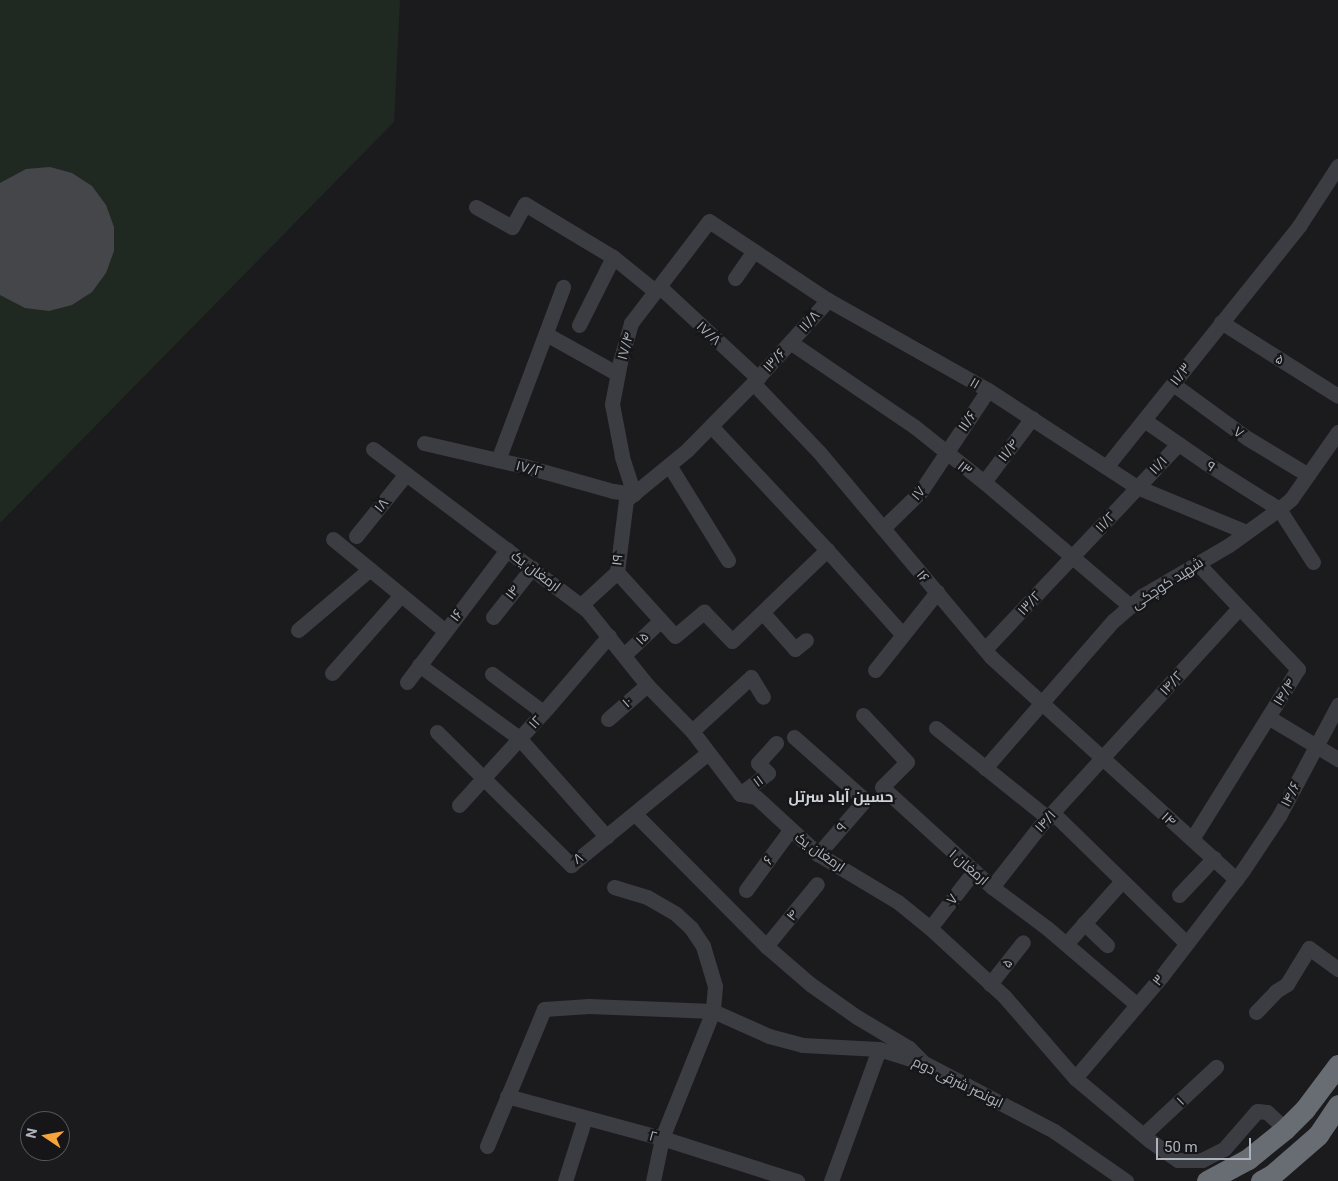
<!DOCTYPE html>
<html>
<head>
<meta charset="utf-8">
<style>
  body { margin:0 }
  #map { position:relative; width:1338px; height:1181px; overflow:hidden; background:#1b1b1d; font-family:Roboto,Cairo,sans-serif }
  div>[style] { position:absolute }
  .green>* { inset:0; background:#202921 }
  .building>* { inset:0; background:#45464a }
  .minor>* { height:15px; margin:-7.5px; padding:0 7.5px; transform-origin:7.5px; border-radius:7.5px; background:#3c3d42 }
  .highway>* { height:21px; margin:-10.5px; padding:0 10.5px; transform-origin:10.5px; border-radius:10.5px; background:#686c73 }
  span { translate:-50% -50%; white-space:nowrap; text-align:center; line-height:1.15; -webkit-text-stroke:4.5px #161618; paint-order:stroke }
  .street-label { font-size:14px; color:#adb3bd }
  .neighbourhood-label { font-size:15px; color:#ced2d9; font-weight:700 }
  .north { position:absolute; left:20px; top:1111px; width:50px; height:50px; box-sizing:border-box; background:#161618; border:1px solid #52555a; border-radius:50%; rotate:282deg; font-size:14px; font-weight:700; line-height:20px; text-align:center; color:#adb3bd }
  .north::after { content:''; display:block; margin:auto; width:18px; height:22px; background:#f6a53a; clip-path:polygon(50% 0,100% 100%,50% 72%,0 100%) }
  .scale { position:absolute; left:1156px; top:1138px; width:95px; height:22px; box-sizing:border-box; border:2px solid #adb3bd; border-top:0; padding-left:6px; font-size:15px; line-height:18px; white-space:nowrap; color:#adb3bd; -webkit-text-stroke:4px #161618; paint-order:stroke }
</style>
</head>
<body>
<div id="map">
  <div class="green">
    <i style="clip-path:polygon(0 0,400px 0,394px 122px,0 523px)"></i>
  </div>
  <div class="building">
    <i style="clip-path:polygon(50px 167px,72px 173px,92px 186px,106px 205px,114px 227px,114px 251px,106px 273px,92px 292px,72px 305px,49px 311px,25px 308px,0 295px,0 183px,26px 169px)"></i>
  </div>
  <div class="minor">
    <i style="left:476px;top:207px;width:41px;rotate:29.1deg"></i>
    <i style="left:512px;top:227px;width:26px;rotate:-61deg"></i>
    <i style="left:525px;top:204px;width:103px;rotate:31.1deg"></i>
    <i style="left:613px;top:257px;width:55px;rotate:39.1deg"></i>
    <i style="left:735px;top:278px;width:33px;rotate:-55deg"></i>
    <i style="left:660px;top:287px;width:134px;rotate:42.9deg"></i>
    <i style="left:1221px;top:322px;width:138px;rotate:32.3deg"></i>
    <i style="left:579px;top:325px;width:76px;rotate:-63.4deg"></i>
    <i style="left:546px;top:334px;width:82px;rotate:29.1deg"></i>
    <i style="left:790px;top:342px;width:151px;rotate:34.2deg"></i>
    <i style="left:915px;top:427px;width:88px;rotate:38.6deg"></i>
    <i style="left:984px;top:482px;width:192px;rotate:40.3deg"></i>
    <i style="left:753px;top:383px;width:95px;rotate:46.3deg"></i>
    <i style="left:819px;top:452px;width:268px;rotate:50deg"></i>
    <i style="left:991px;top:657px;width:331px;rotate:42.2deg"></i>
    <i style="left:1173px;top:384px;width:92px;rotate:36.1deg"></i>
    <i style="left:1247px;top:438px;width:71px;rotate:31.2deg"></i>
    <i style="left:1144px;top:420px;width:75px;rotate:34.7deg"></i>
    <i style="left:1206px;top:463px;width:86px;rotate:32.2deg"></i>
    <i style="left:1279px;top:509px;width:63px;rotate:57.3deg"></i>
    <i style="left:711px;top:426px;width:170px;rotate:46.9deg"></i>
    <i style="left:827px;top:550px;width:113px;rotate:48.2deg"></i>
    <i style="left:424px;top:443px;width:103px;rotate:13deg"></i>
    <i style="left:524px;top:466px;width:92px;rotate:15.7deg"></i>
    <i style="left:613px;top:491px;width:21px;rotate:8deg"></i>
    <i style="left:634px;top:494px;width:40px;rotate:-108deg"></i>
    <i style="left:622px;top:456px;width:53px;rotate:-100.9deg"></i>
    <i style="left:612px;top:404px;width:43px;rotate:-79.2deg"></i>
    <i style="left:620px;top:362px;width:41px;rotate:-74.2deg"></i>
    <i style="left:631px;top:323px;width:128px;rotate:-52.6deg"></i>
    <i style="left:709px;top:221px;width:143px;rotate:33.6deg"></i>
    <i style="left:828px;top:300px;width:184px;rotate:29.4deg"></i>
    <i style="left:988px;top:390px;width:178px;rotate:33.1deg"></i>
    <i style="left:1137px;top:487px;width:118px;rotate:22.4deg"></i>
    <i style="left:373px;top:449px;width:268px;rotate:37deg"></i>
    <i style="left:587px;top:610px;width:96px;rotate:51.3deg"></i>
    <i style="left:647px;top:685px;width:64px;rotate:45.6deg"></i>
    <i style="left:692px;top:731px;width:79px;rotate:52.7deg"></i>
    <i style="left:740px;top:794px;width:16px;rotate:11deg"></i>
    <i style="left:756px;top:797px;width:84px;rotate:42.6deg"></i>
    <i style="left:818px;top:854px;width:93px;rotate:31deg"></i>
    <i style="left:898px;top:902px;width:41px;rotate:39.1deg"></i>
    <i style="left:930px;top:928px;width:100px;rotate:42.6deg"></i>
    <i style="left:1004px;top:996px;width:108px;rotate:49.1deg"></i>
    <i style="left:1075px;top:1078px;width:97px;rotate:40deg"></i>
    <i style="left:1149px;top:1140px;width:35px;rotate:35deg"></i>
    <i style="left:1178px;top:1160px;width:24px"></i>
    <i style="left:1202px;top:1160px;width:25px;rotate:-27deg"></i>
    <i style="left:1224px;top:1149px;width:50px;rotate:-49deg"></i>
    <i style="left:1257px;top:1111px;width:10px;rotate:6deg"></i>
    <i style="left:1267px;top:1112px;width:25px;rotate:43deg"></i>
    <i style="left:498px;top:460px;width:185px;rotate:-69.4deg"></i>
    <i style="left:669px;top:465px;width:112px;rotate:58.2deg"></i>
    <i style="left:1106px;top:467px;width:309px;rotate:-51.3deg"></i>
    <i style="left:1299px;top:226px;width:72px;rotate:-57deg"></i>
    <i style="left:984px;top:482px;width:80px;rotate:-53.1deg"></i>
    <i style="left:883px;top:528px;width:53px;rotate:-44.2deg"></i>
    <i style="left:921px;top:491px;width:121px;rotate:-56.4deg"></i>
    <i style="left:356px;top:536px;width:80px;rotate:-51.1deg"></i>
    <i style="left:333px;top:539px;width:145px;rotate:39.4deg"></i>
    <i style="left:617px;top:572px;width:86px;rotate:47.8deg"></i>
    <i style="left:675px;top:636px;width:38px;rotate:-40deg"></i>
    <i style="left:704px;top:612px;width:40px;rotate:46deg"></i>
    <i style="left:732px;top:641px;width:132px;rotate:-43.8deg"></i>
    <i style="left:581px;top:605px;width:49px;rotate:-42.5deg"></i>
    <i style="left:617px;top:572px;width:73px;rotate:-82.9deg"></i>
    <i style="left:626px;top:500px;width:79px;rotate:-39.3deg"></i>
    <i style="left:687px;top:450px;width:94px;rotate:-45.4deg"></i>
    <i style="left:753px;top:383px;width:112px;rotate:-47.9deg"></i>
    <i style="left:763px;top:613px;width:48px;rotate:48.4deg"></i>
    <i style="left:795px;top:649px;width:14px;rotate:-39deg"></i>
    <i style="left:493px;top:617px;width:63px;rotate:-51.5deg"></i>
    <i style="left:298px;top:630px;width:94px;rotate:-40.3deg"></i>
    <i style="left:985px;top:649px;width:282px;rotate:-46.7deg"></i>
    <i style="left:624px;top:655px;width:50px;rotate:-43.4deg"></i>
    <i style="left:419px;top:665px;width:124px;rotate:36.1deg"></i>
    <i style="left:519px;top:738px;width:132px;rotate:48.4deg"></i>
    <i style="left:875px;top:670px;width:100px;rotate:-51.5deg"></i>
    <i style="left:332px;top:673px;width:104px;rotate:-48.5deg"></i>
    <i style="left:492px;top:674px;width:64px;rotate:36.7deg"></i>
    <i style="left:407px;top:682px;width:166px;rotate:-52.9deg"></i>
    <i style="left:863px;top:715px;width:64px;rotate:46.9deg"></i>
    <i style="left:907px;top:762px;width:35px;rotate:135deg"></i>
    <i style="left:882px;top:787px;width:149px;rotate:42.3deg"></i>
    <i style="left:992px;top:887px;width:69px;rotate:36.7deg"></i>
    <i style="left:1047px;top:928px;width:118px;rotate:40.5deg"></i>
    <i style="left:1268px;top:717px;width:82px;rotate:31deg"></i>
    <i style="left:608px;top:719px;width:52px;rotate:-41.1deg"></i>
    <i style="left:936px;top:728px;width:144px;rotate:38.8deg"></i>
    <i style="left:692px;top:731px;width:80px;rotate:-42.5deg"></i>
    <i style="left:751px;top:677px;width:23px;rotate:59deg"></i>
    <i style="left:437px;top:732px;width:189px;rotate:44.8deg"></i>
    <i style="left:571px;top:865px;width:177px;rotate:-39.3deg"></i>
    <i style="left:794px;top:737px;width:95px;rotate:41.6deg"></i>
    <i style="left:865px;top:800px;width:72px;rotate:131deg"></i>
    <i style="left:985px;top:768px;width:195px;rotate:-49deg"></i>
    <i style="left:1113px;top:621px;width:38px;rotate:-41deg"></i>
    <i style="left:1142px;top:596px;width:101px;rotate:-30.4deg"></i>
    <i style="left:1229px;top:545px;width:62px;rotate:-35.8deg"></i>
    <i style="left:1279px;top:509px;width:16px;rotate:-40deg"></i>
    <i style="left:1291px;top:499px;width:82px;rotate:-55deg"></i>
    <i style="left:740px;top:794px;width:35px;rotate:-37deg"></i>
    <i style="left:768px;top:773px;width:14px;rotate:-135deg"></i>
    <i style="left:758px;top:763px;width:27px;rotate:-48deg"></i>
    <i style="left:459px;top:805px;width:131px;rotate:-47.8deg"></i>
    <i style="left:547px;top:708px;width:95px;rotate:-49.3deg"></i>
    <i style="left:1053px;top:813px;width:186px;rotate:44.3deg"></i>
    <i style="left:635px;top:814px;width:186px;rotate:45.2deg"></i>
    <i style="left:766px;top:946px;width:58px;rotate:40.8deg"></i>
    <i style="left:810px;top:984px;width:57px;rotate:35.1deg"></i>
    <i style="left:857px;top:1017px;width:61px;rotate:30.8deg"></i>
    <i style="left:909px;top:1048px;width:17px;rotate:45deg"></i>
    <i style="left:1192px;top:839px;width:200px;rotate:-58.1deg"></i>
    <i style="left:1298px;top:669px;width:146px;rotate:-133.6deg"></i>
    <i style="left:614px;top:887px;width:34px;rotate:17deg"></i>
    <i style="left:647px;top:897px;width:34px;rotate:30deg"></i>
    <i style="left:676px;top:914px;width:21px;rotate:43deg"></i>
    <i style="left:691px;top:928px;width:22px;rotate:56deg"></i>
    <i style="left:703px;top:946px;width:42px;rotate:73.3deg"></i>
    <i style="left:715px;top:986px;width:25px;rotate:95deg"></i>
    <i style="left:713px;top:1011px;width:61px;rotate:24.1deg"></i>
    <i style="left:769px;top:1036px;width:35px;rotate:15deg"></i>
    <i style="left:803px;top:1045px;width:76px;rotate:3deg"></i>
    <i style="left:879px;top:1049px;width:47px;rotate:17.3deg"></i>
    <i style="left:924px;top:1063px;width:147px;rotate:27.6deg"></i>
    <i style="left:1054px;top:1131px;width:88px;rotate:34.8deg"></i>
    <i style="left:992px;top:887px;width:78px;rotate:-51.8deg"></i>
    <i style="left:1040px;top:826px;width:295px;rotate:-47.6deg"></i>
    <i style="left:746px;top:890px;width:74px;rotate:-53.7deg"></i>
    <i style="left:1179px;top:895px;width:51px;rotate:-46.6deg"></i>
    <i style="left:1084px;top:923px;width:32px;rotate:44deg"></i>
    <i style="left:930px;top:928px;width:72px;rotate:-52.3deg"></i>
    <i style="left:1066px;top:944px;width:84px;rotate:-48.4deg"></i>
    <i style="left:766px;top:946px;width:80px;rotate:-50.6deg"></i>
    <i style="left:990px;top:984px;width:53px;rotate:-51.8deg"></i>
    <i style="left:1256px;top:1012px;width:29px;rotate:-46deg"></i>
    <i style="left:1276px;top:991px;width:13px;rotate:-32deg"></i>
    <i style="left:1287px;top:984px;width:42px;rotate:-58.6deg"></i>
    <i style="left:1309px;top:948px;width:36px;rotate:36deg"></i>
    <i style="left:1075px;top:1078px;width:133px;rotate:-49.6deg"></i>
    <i style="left:1161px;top:977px;width:135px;rotate:-52.5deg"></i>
    <i style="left:1243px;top:870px;width:65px;rotate:-56.3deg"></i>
    <i style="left:1279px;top:816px;width:126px;rotate:-62deg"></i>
    <i style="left:507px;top:1096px;width:161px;rotate:15.2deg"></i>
    <i style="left:662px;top:1138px;width:142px;rotate:17.7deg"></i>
    <i style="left:1143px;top:1135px;width:100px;rotate:-43deg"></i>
    <i style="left:487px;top:1146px;width:148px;rotate:-67.4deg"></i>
    <i style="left:544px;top:1009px;width:45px;rotate:-3.8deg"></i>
    <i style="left:589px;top:1006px;width:124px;rotate:2.3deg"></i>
    <i style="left:713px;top:1011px;width:137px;rotate:111.9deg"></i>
    <i style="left:662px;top:1138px;width:44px;rotate:101.8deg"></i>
    <i style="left:565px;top:1181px;width:66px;rotate:-72.4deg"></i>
    <i style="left:831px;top:1181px;width:140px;rotate:-70deg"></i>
  </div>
  <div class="highway">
    <i style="left:1207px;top:1181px;width:47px;rotate:-28.2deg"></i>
    <i style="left:1248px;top:1159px;width:48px;rotate:-39deg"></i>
    <i style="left:1285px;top:1129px;width:28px;rotate:-45deg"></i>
    <i style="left:1305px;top:1109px;width:55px;rotate:-53.1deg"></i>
    <i style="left:1261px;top:1181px;width:13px;rotate:-29deg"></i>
    <i style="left:1272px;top:1175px;width:61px;rotate:-41deg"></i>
    <i style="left:1318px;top:1135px;width:36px;rotate:-56deg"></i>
  </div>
  <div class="street-label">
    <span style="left:809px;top:321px;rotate:-48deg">۱۱/۸</span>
    <span style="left:709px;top:333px;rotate:43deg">۱۷/۸</span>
    <span style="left:625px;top:346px;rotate:-75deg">۱۷/۴</span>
    <span style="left:1280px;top:359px;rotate:32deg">۵</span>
    <span style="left:774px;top:360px;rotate:-48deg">۱۳/۶</span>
    <span style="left:1180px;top:374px;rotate:-52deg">۱۱/۳</span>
    <span style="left:975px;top:383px;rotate:30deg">۱۱</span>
    <span style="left:967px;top:421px;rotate:-56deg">۱۱/۶</span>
    <span style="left:1239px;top:432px;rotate:36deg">۷</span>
    <span style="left:1008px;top:450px;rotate:-53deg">۱۱/۴</span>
    <span style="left:1158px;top:465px;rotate:-46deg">۱۱/۱</span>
    <span style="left:1211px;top:466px;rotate:33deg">۹</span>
    <span style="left:529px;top:468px;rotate:15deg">۱۷/۲</span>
    <span style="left:965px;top:468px;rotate:38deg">۱۳</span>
    <span style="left:918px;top:493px;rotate:-49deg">۱۷</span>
    <span style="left:381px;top:505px;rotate:-51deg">۱۸</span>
    <span style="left:1105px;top:522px;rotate:-47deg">۱۱/۲</span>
    <span style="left:617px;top:560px;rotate:-84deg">۱۹</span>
    <span style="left:536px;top:571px;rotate:37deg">ارمغان یک</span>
    <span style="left:923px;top:576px;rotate:50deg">۱۶</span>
    <span style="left:1167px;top:583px;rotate:-33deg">شهید کوچکی</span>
    <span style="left:512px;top:592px;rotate:-52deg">۱۴</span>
    <span style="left:1029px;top:603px;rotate:-47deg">۱۳/۲</span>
    <span style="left:456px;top:615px;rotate:-53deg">۱۶</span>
    <span style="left:642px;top:638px;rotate:-44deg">۱۵</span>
    <span style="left:1171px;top:683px;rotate:-48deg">۱۴/۲</span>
    <span style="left:1284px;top:692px;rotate:-58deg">۱۴/۴</span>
    <span style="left:627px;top:702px;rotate:-41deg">۱۰</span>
    <span style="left:535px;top:722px;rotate:-48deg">۱۲</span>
    <span style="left:758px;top:781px;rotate:-36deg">۱۱</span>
    <span style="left:1290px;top:794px;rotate:-63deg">۱۴/۶</span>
    <span style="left:1169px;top:819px;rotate:42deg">۱۴</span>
    <span style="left:1045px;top:821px;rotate:-48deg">۱۴/۱</span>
    <span style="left:841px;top:827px;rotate:-50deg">۹</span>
    <span style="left:820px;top:852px;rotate:35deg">ارمغان یک</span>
    <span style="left:578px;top:858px;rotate:-31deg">۸</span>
    <span style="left:768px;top:860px;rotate:-54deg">۶</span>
    <span style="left:969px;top:867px;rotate:41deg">ارمغان ۱</span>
    <span style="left:952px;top:899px;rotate:-53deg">۷</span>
    <span style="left:792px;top:915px;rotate:-51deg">۴</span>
    <span style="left:1007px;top:963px;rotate:-53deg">۵</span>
    <span style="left:1158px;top:980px;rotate:-51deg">۳</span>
    <span style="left:958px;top:1082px;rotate:26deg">ابونصر شرقی دوم</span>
    <span style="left:1180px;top:1101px;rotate:-44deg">۱</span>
    <span style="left:653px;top:1136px;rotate:15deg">۲</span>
  </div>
  <div class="neighbourhood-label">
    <span style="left:841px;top:798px">حسین آباد سرتل</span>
  </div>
  <div class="north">N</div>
  <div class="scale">50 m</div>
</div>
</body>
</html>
